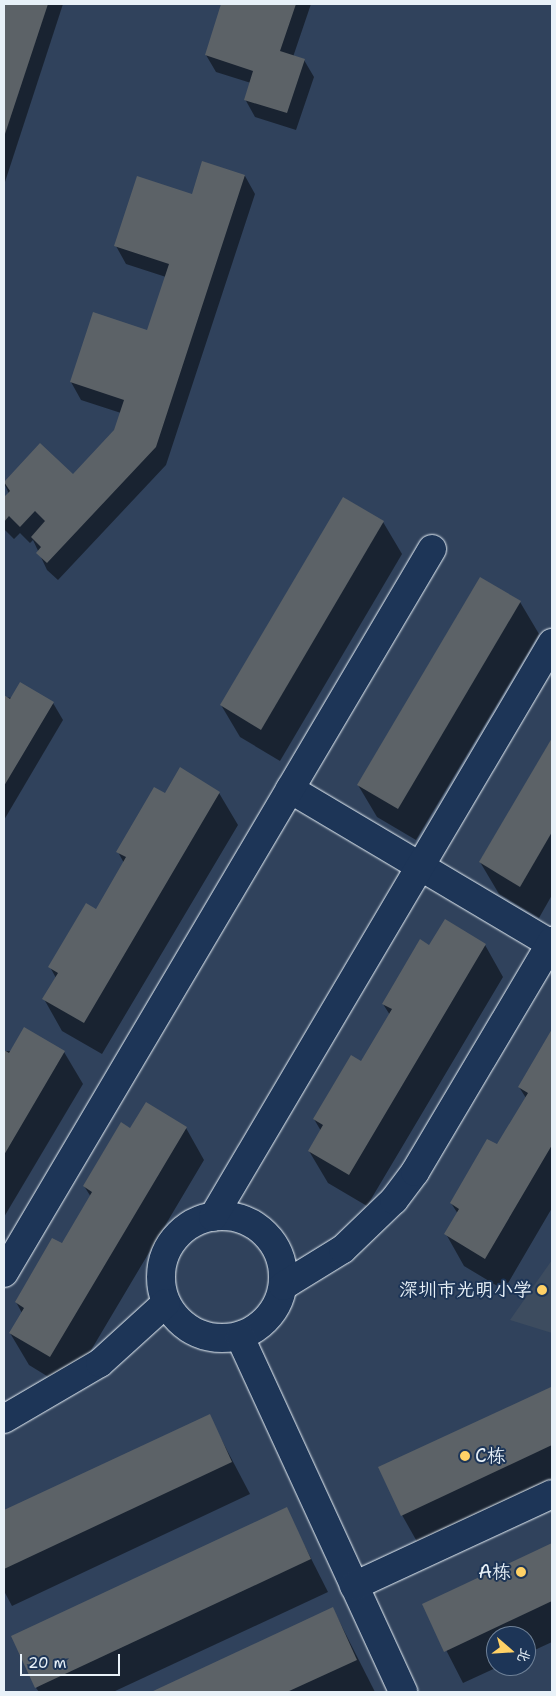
<!DOCTYPE html>
<html>
<head>
<meta charset="utf-8">
<style>
  body { margin:0 }
  #map { position:relative; width:556px; height:1696px; overflow:hidden; background:#30425c; font-family:"Shantell Sans","LXGW WenKai TC",sans-serif }
  div>[style] { position:absolute }
  .built>* { inset:0; background:#3d4c5f }
  .shadow>* { inset:0; background:#0007 }
  .building>* { inset:0; background:#5c6267 }
  .roads { filter:drop-shadow(0 0 1px #e8f1f8) drop-shadow(0 0 1px #e8f1f8) }
  .minor>* { height:28px; margin:-14px; padding:0 14px; transform-origin:14px; border-radius:14px; background:#1d3557 }
  .minor>.ring { margin:-14px; padding:0; box-sizing:content-box; background:none; border:28px solid #1d3557; border-radius:50% }
  .dots>* { width:14px; height:14px; translate:-50% -50%; box-sizing:border-box; border:2px solid #1d3557; border-radius:50% }
  span { translate:-50% -50%; white-space:nowrap; text-align:center; line-height:1.15; -webkit-text-stroke:4px #1d3557; paint-order:stroke }
  .poi-label { font-size:19px; color:#e8f1f8 }
  .right { translate:-100% -50%; text-align:right }
  .left { translate:0 -50%; text-align:left }
  .frame { position:absolute; inset:0; border:5px solid #e8f1f8; pointer-events:none }
  .north { position:absolute; left:486px; top:1626px; width:50px; height:50px; box-sizing:border-box; background:#1d3557; border:1px solid #6e8097; border-radius:50%; rotate:109deg; font-size:14px; font-weight:700; line-height:20px; text-align:center; color:#e8f1f8 }
  .north::after { content:''; display:block; margin:auto; width:18px; height:22px; background:#ffd166; clip-path:polygon(50% 0,100% 100%,50% 72%,0 100%) }
  .scale { position:absolute; left:20px; top:1654px; width:100px; height:22px; box-sizing:border-box; border:2px solid #e8f1f8; border-top:0; padding-left:6px; font-size:15px; line-height:18px; white-space:nowrap; color:#e8f1f8; -webkit-text-stroke:4px #1d3557; paint-order:stroke }
</style>
</head>
<body>
<div id="map">
  <div class="built">
    <i style="clip-path:polygon(552px 1260px,552px 1333px,510px 1320px)"></i>
  </div>
  <div class="shadow">
    <i style="clip-path:polygon(4px 4px,63px 4px,4px 185px)"></i>
    <i style="clip-path:polygon(223px 4px,311px 4px,293px 57px,304px 60px,314px 77px,296px 130px,255px 117px,245px 99px,251px 83px,216px 72px,206px 55px)"></i>
    <i style="clip-path:polygon(203px 162px,245px 176px,255px 194px,166px 465px,58px 580px,47px 570px,33px 540px,30px 543px,20px 533px,14px 539px,4px 529px,4px 499px,9px 494px,4px 483px,40px 445px,73px 476px,115px 430px,121px 413px,81px 400px,71px 382px,148px 332px,166px 277px,126px 264px,116px 246px,193px 196px)"></i>
    <i style="clip-path:polygon(383px 522px,402px 554px,280px 761px,240px 737px,221px 705px)"></i>
    <i style="clip-path:polygon(520px 602px,539px 634px,416px 840px,377px 817px,358px 785px)"></i>
    <i style="clip-path:polygon(4px 697px,53px 703px,63px 720px,4px 820px)"></i>
    <i style="clip-path:polygon(552px 741px,552px 895px,539px 918px,499px 894px,480px 862px)"></i>
    <i style="clip-path:polygon(219px 793px,238px 825px,102px 1054px,62px 1031px,44px 999px,56px 978px,50px 967px,96px 911px,124px 863px,118px 852px,165px 795px)"></i>
    <i style="clip-path:polygon(485px 945px,503px 977px,367px 1206px,328px 1183px,309px 1151px,321px 1131px,314px 1119px,361px 1062px,390px 1015px,383px 1004px,430px 947px)"></i>
    <i style="clip-path:polygon(552px 1032px,552px 1208px,504px 1290px,464px 1266px,446px 1234px,458px 1214px,451px 1203px,498px 1146px,526px 1098px,519px 1087px)"></i>
    <i style="clip-path:polygon(4px 1051px,64px 1052px,83px 1084px,4px 1217px)"></i>
    <i style="clip-path:polygon(186px 1128px,204px 1160px,68px 1389px,29px 1365px,10px 1333px,22px 1313px,16px 1302px,62px 1245px,91px 1197px,84px 1186px)"></i>
    <i style="clip-path:polygon(550px 1388px,552px 1485px,420px 1547px,402px 1515px)"></i>
    <i style="clip-path:polygon(209px 1416px,250px 1494px,12px 1606px,4px 1591px,4px 1511px)"></i>
    <i style="clip-path:polygon(286px 1509px,328px 1592px,113px 1692px,39px 1692px,36px 1688px)"></i>
    <i style="clip-path:polygon(552px 1544px,552px 1642px,526px 1654px,526px 1636px,496px 1636px,496px 1666px,500px 1666px,463px 1683px,423px 1605px)"></i>
    <i style="clip-path:polygon(333px 1609px,375px 1692px,154px 1692px)"></i>
  </div>
  <div class="building">
    <i style="clip-path:polygon(4px 4px,48px 4px,4px 137px)"></i>
    <i style="clip-path:polygon(221px 4px,296px 4px,280px 51px,305px 59px,287px 113px,244px 100px,253px 71px,205px 55px)"></i>
    <i style="clip-path:polygon(202px 161px,245px 175px,156px 447px,47px 563px,36px 553px,41px 547px,31px 537px,45px 521px,35px 511px,20px 527px,9px 516px,4px 522px,4px 497px,10px 491px,4px 482px,40px 443px,73px 474px,114px 430px,124px 400px,70px 382px,93px 312px,147px 330px,169px 264px,114px 246px,137px 176px,192px 194px)"></i>
    <i style="clip-path:polygon(343px 497px,384px 521px,261px 730px,220px 705px)"></i>
    <i style="clip-path:polygon(480px 577px,521px 601px,398px 809px,357px 785px)"></i>
    <i style="clip-path:polygon(20px 682px,54px 702px,4px 786px,4px 695px,10px 699px)"></i>
    <i style="clip-path:polygon(552px 738px,552px 832px,520px 887px,479px 862px)"></i>
    <i style="clip-path:polygon(180px 767px,220px 792px,84px 1023px,42px 999px,58px 973px,48px 967px,86px 903px,96px 909px,126px 857px,116px 852px,154px 787px,165px 793px)"></i>
    <i style="clip-path:polygon(445px 919px,486px 944px,349px 1175px,308px 1151px,323px 1125px,313px 1119px,351px 1055px,361px 1061px,392px 1009px,382px 1004px,420px 939px,429px 945px)"></i>
    <i style="clip-path:polygon(24px 1027px,65px 1051px,4px 1155px,4px 1050px,9px 1053px)"></i>
    <i style="clip-path:polygon(552px 1029px,552px 1145px,485px 1259px,444px 1234px,459px 1209px,450px 1203px,487px 1139px,497px 1144px,528px 1093px,518px 1087px)"></i>
    <i style="clip-path:polygon(146px 1102px,187px 1127px,50px 1357px,9px 1333px,24px 1308px,15px 1302px,52px 1238px,62px 1243px,92px 1192px,83px 1186px,121px 1122px,130px 1128px)"></i>
    <i style="clip-path:polygon(551px 1387px,552px 1445px,401px 1516px,378px 1467px)"></i>
    <i style="clip-path:polygon(210px 1414px,232px 1462px,4px 1569px,4px 1510px)"></i>
    <i style="clip-path:polygon(287px 1507px,311px 1559px,35px 1688px,11px 1636px)"></i>
    <i style="clip-path:polygon(552px 1543px,552px 1601px,444px 1652px,422px 1604px)"></i>
    <i style="clip-path:polygon(333px 1607px,357px 1660px,287px 1692px,151px 1692px)"></i>
  </div>
  <div class="roads">
    <div class="minor">
      <i style="left:290px;top:789px;width:304px;rotate:30.7deg"></i>
      <i class="ring" style="left:161px;top:1216px;width:94px;height:94px"></i>
      <i style="left:213px;top:1217px;width:667px;rotate:-59.43deg"></i>
      <i style="left:4px;top:1273px;width:841px;rotate:-59.41deg"></i>
      <i style="left:283px;top:1286px;width:70px;rotate:-31.7deg"></i>
      <i style="left:343px;top:1249px;width:71px;rotate:-43.9deg"></i>
      <i style="left:394px;top:1200px;width:35px;rotate:-53deg"></i>
      <i style="left:415px;top:1172px;width:269px;rotate:-59.3deg"></i>
      <i style="left:240px;top:1337px;width:391px;rotate:65.3deg"></i>
      <i style="left:4px;top:1419px;width:111px;rotate:-30.3deg"></i>
      <i style="left:100px;top:1363px;width:89px;rotate:-42.3deg"></i>
      <i style="left:354px;top:1586px;width:218px;rotate:-24.9deg"></i>
    </div>
  </div>
  <div class="dots">
    <i style="left:542px;top:1290px;background:#ffd166"></i>
    <i style="left:465px;top:1456px;background:#ffd166"></i>
    <i style="left:521px;top:1572px;background:#ffd166"></i>
  </div>
  <div class="poi-label">
    <span class="right" style="left:532px;top:1290px">深圳市光明小学</span>
    <span class="left" style="left:475px;top:1456px">C栋</span>
    <span class="right" style="left:511px;top:1572px">A栋</span>
  </div>
  <div class="frame"></div>
  <div class="north">北</div>
  <div class="scale">20 m</div>
</div>
</body>
</html>
